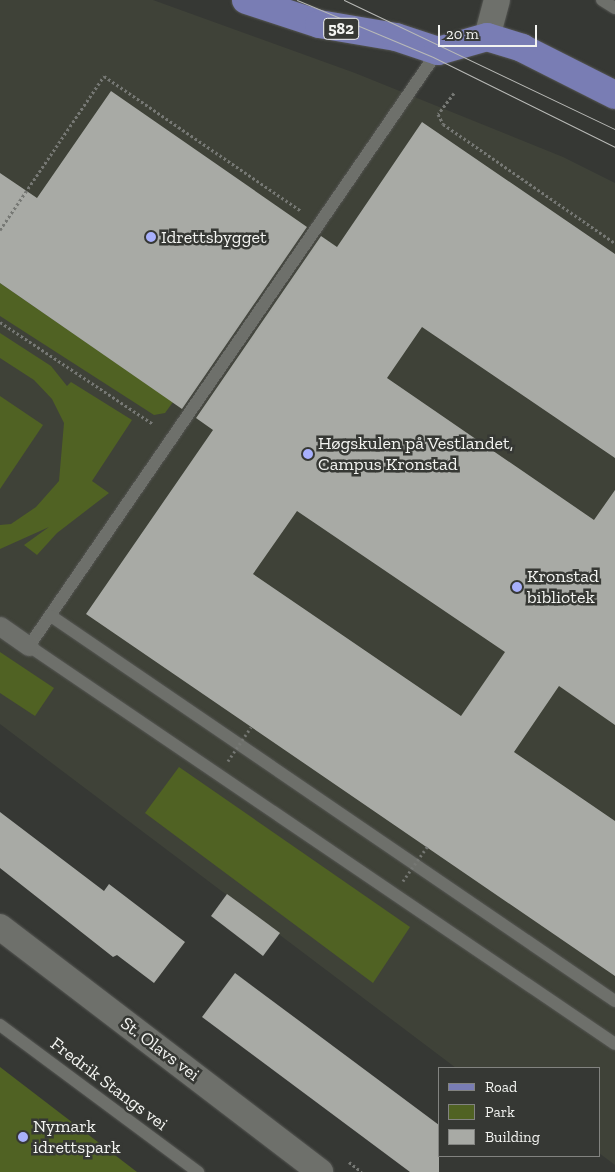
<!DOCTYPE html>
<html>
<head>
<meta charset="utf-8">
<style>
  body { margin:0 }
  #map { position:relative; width:615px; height:1172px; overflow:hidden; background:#363834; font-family:"Zilla Slab",serif }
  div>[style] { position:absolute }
  .built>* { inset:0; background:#3f4238 }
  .green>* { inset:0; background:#506223 }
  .building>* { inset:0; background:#a8aaa5 }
  .path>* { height:3px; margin-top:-1.5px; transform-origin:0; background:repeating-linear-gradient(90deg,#767874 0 2.5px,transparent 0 5px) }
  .roads { filter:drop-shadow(0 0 1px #555653) drop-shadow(0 0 1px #555653) }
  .service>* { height:12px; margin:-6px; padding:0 6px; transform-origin:6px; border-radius:6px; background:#6e706b }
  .pedestrian>* { height:19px; margin:-9.5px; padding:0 9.5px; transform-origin:9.5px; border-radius:9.5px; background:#6e706b }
  .minor>* { height:26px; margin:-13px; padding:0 13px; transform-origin:13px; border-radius:13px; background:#6e706b }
  .primary>* { height:28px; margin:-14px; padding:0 14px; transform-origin:14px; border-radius:14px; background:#797db4 }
  .tram>* { height:1px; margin:-0.5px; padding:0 0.5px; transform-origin:0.5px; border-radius:0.5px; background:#b9bab7 }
  .path-bridge>* { height:3px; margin-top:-1.5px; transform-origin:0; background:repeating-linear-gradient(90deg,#767874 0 2.5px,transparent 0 5px) }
  .dots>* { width:14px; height:14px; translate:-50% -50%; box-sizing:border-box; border:2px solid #363834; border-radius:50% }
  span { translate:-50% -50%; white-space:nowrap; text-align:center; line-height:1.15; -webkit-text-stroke:5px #363834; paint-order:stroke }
  .shield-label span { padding:1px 4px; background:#363834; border:1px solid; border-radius:4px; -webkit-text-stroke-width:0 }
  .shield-label { font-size:16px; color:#f3f4f1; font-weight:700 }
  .poi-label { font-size:18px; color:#f3f4f1 }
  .left { translate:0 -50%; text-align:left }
  .street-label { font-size:18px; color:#f3f4f1 }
  .legend { position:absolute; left:438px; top:1067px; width:162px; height:90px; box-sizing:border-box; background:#363834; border:1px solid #828380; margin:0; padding:6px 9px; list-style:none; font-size:15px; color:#f3f4f1 }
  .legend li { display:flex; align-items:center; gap:10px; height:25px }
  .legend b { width:25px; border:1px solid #828380 }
  .scale { position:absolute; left:438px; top:25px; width:99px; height:22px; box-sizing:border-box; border:2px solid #f3f4f1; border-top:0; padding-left:6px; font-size:15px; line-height:18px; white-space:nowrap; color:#f3f4f1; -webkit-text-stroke:4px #363834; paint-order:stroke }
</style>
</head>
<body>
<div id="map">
  <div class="built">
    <i style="clip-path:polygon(0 0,153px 0,355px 73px,563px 157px,615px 183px,615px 1165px,599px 1153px,599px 1068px,456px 1068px,0 724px)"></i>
  </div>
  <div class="green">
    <i style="clip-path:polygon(0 283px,173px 402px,165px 413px,154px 415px,0 316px)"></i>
    <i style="clip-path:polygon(0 333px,51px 366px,67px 386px,71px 382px,132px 420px,92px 481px,109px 493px,57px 533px,37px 555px,24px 545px,49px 527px,0 549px,0 525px,11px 524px,36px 507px,59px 481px,64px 423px,52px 399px,34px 380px,0 358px)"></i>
    <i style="clip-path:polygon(0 396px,43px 425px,0 489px)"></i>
    <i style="clip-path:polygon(0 652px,54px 688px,35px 716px,0 693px)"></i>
    <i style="clip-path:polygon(179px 767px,410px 927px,373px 983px,145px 813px)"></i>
    <i style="clip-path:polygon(0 1067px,137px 1172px,0 1172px)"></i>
  </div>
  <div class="building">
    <i style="clip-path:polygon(111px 91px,307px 227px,182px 409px,0 283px,0 173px,37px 198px)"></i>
    <i style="clip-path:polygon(evenodd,422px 122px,615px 254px,615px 458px,422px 327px,387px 378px,594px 520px,615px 490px,615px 725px,559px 686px,514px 752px,615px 821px,615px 976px,86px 614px,213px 430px,196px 418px,321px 236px,337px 247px,422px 122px,297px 511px,505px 652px,461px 716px,253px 574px,297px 511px)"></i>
    <i style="clip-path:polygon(0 812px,104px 891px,109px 884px,185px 942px,154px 983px,117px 955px,113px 957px,0 868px)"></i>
    <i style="clip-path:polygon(227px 894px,280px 933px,263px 956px,211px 916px)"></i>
    <i style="clip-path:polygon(235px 973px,439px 1125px,439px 1172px,410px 1172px,202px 1017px)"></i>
  </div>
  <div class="path">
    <i style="left:454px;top:93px;width:26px;rotate:127deg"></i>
    <i style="left:438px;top:114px;width:11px;rotate:63deg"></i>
    <i style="left:443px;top:124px;width:209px;rotate:34.7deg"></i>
    <i style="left:0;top:230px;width:186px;rotate:-56deg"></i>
    <i style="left:104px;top:76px;width:239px;rotate:34.4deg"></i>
    <i style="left:0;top:322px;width:184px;rotate:33.7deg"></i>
    <i style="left:349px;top:1162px;width:16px;rotate:38deg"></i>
  </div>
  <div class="roads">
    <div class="service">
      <i style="left:602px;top:0;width:15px;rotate:32deg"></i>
      <i style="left:438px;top:51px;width:722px;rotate:124.5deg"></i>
      <i style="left:29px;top:646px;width:708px;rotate:34.18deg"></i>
      <i style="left:51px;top:616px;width:683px;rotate:34.32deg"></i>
      <i style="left:0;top:1025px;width:247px;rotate:36.6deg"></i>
    </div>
    <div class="pedestrian">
      <i style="left:0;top:626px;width:35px;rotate:35deg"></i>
    </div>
    <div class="minor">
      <i style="left:487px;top:37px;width:38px;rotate:-75deg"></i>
      <i style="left:0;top:927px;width:403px;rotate:37.4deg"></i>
    </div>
    <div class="primary">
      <i style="left:246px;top:0;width:77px;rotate:18.2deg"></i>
      <i style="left:319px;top:24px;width:78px;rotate:9.6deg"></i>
      <i style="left:396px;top:37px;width:44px;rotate:18.4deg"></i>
      <i style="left:438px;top:51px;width:51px;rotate:-15.9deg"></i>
      <i style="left:487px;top:37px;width:37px;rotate:17deg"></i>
      <i style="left:522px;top:48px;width:104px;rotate:26.8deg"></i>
    </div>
  </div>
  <div class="tram">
    <i style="left:297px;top:0;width:147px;rotate:22.7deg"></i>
    <i style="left:433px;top:57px;width:203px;rotate:26.3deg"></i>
    <i style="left:344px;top:0;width:300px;rotate:25.5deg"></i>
  </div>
  <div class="path-bridge">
    <i style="left:228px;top:761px;width:41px;rotate:-55.9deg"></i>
    <i style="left:403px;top:881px;width:42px;rotate:-54.8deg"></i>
  </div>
  <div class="dots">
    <i style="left:151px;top:237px;background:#a8b0fc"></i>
    <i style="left:308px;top:454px;background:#a8b0fc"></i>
    <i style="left:517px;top:587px;background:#a8b0fc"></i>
    <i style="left:23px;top:1137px;background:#a8b0fc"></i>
  </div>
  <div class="shield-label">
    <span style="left:341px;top:29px">582</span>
  </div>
  <div class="poi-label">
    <span class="left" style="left:161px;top:237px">Idrettsbygget</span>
    <span class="left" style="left:318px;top:454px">Høgskulen på Vestlandet,<br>Campus Kronstad</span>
    <span class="left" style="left:527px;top:587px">Kronstad<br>bibliotek</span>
    <span class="left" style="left:33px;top:1137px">Nymark<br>idrettspark</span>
  </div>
  <div class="street-label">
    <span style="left:160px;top:1049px;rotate:37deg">St. Olavs vei</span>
    <span style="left:109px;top:1084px;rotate:37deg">Fredrik Stangs vei</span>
  </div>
  <ul class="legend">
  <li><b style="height:6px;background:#797db4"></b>Road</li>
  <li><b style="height:14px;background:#506223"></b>Park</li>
  <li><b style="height:14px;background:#a8aaa5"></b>Building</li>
  </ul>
  <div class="scale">20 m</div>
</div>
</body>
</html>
